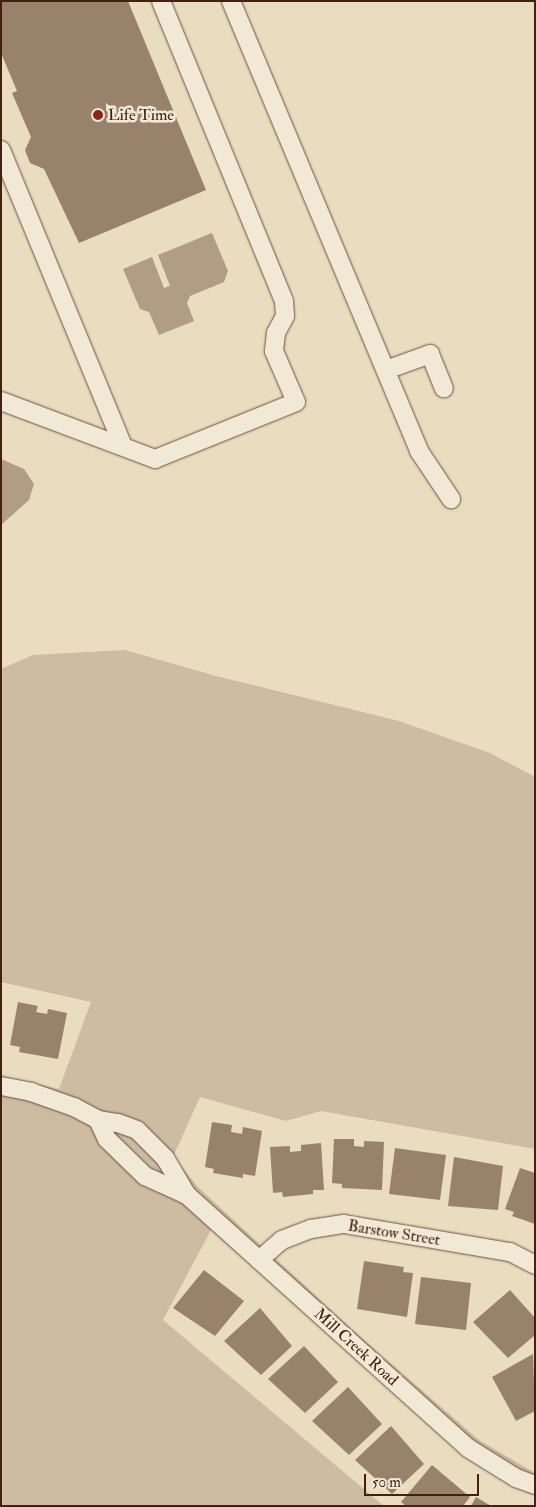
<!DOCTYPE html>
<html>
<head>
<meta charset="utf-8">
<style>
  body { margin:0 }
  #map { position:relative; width:536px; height:1507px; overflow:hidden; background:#e9dcbf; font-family:"IM FELL Double Pica",serif }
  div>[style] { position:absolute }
  .green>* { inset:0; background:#cdbca2 }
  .water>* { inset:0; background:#b19c84 }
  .building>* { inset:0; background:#99826c }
  .roads { filter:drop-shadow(0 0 1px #6c503d) drop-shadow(0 0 1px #6c503d) }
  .minor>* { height:18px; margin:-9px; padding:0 9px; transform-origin:9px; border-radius:9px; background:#f1e8d5 }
  .dots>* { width:14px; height:14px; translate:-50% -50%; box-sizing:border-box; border:2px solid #f1e8d5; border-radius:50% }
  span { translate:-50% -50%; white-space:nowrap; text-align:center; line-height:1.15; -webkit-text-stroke:5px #f1e8d5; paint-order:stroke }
  .poi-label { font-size:16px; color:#432112 }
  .left { translate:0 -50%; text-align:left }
  .street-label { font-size:16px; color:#432112 }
  .frame { position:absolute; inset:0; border:2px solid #432112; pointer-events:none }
  .scale { position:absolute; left:364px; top:1474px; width:115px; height:22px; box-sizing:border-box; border:2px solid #432112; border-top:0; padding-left:6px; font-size:15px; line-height:18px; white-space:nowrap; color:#432112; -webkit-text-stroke:4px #f1e8d5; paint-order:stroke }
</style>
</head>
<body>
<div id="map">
  <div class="green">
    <i style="clip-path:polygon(125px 650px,216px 676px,399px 721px,490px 753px,535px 777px,535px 1149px,321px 1111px,286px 1121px,200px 1097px,173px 1157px,199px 1188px,364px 1340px,479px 1440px,535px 1473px,535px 1495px,514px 1487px,429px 1424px,211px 1230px,163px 1320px,384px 1506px,1px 1506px,1px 1076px,59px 1089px,91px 1002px,1px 982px,1px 669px,33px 655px)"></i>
  </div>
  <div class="water">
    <i style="clip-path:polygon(212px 233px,228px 271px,224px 282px,190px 296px,187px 303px,194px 321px,159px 335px,149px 312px,140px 309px,123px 269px,152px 257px,164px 288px,170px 286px,158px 255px)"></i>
    <i style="clip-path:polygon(1px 459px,24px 469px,34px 484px,29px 500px,1px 525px)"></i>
  </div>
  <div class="building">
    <i style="clip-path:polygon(128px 1px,206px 190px,79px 243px,44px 169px,30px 163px,25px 150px,31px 137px,12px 93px,17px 91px,1px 53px,1px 2px)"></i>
    <i style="clip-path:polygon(18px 1002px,38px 1006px,36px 1012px,47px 1014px,48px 1009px,67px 1013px,58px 1059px,19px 1052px,20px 1047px,10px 1045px)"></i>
    <i style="clip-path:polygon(212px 1122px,232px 1125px,231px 1132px,242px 1134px,243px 1127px,262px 1131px,255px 1176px,243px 1174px,243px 1178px,213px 1173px,214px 1169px,205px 1167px)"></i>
    <i style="clip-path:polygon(334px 1139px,354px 1139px,354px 1146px,364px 1147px,364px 1141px,384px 1142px,382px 1190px,342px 1188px,342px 1184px,332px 1183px)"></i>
    <i style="clip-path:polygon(321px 1143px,324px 1190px,313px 1190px,313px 1194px,283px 1197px,282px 1192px,273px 1193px,270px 1147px,290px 1146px,290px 1152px,301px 1151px,301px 1145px)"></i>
    <i style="clip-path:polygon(395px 1148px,446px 1155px,440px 1200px,389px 1194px)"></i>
    <i style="clip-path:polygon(454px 1157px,503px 1166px,498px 1210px,448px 1206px)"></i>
    <i style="clip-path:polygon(520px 1168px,535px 1173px,535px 1224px,512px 1216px,514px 1212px,505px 1209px)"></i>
    <i style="clip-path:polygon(364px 1261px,404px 1267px,403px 1272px,413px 1273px,407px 1317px,357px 1309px)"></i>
    <i style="clip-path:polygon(204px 1270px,244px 1301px,215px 1336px,173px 1308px)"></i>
    <i style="clip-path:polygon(421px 1277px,471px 1283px,466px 1330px,415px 1324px)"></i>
    <i style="clip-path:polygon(510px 1290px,535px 1318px,535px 1335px,508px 1358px,473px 1322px)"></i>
    <i style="clip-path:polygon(260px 1308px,292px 1346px,261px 1375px,224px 1341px)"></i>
    <i style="clip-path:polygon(304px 1346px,338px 1382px,305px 1413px,268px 1379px)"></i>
    <i style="clip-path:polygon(533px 1354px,535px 1411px,516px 1421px,492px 1377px)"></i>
    <i style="clip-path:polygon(348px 1387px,382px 1424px,349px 1455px,312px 1421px)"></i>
    <i style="clip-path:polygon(391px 1426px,424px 1464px,392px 1494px,355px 1460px)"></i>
    <i style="clip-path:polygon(432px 1465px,470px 1497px,463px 1506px,406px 1506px,401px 1502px)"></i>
    <i style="clip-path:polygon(476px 1497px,491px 1506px,471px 1506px)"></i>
  </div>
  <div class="roads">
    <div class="minor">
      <i style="left:231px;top:1px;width:488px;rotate:67.3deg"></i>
      <i style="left:419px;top:451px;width:58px;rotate:56.3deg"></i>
      <i style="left:1px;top:150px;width:320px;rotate:67.6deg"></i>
      <i style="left:386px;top:370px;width:47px;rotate:-20deg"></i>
      <i style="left:430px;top:354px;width:37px;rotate:68deg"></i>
      <i style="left:1px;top:401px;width:165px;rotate:20.6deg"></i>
      <i style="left:155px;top:459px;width:152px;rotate:-22deg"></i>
      <i style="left:296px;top:402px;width:56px;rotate:-113.3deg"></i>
      <i style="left:274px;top:351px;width:18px;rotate:-84deg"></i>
      <i style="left:276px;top:333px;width:19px;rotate:-62deg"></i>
      <i style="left:285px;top:316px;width:15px;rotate:-94deg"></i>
      <i style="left:284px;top:301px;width:324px;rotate:-112.3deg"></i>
      <i style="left:1px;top:1086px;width:31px;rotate:11deg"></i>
      <i style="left:31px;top:1092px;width:46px;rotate:19.2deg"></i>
      <i style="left:74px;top:1107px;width:27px;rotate:28deg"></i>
      <i style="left:98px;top:1120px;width:20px;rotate:9deg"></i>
      <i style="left:118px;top:1123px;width:20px;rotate:20deg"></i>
      <i style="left:137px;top:1130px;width:40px;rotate:45deg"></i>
      <i style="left:165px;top:1158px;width:43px;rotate:59.3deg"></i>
      <i style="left:98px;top:1120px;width:21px;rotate:65deg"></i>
      <i style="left:107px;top:1139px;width:53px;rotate:44.2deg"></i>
      <i style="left:145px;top:1176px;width:46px;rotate:24.3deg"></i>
      <i style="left:187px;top:1195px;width:378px;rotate:42deg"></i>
      <i style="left:468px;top:1448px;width:57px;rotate:32deg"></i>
      <i style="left:516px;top:1478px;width:20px;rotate:20deg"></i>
      <i style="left:259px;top:1260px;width:30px;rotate:-41deg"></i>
      <i style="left:282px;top:1240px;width:31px;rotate:-21deg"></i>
      <i style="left:311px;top:1229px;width:33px;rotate:-9deg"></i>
      <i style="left:344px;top:1224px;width:168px;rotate:9.6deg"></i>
      <i style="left:510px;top:1252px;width:28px;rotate:27deg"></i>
    </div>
  </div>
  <div class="dots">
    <i style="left:98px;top:115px;background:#8f2418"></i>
  </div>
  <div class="poi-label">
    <span class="left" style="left:108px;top:115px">Life Time</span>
  </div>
  <div class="street-label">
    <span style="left:394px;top:1233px;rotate:9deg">Barstow Street</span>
    <span style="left:356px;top:1347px;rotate:42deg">Mill Creek Road</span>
  </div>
  <div class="frame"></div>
  <div class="scale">50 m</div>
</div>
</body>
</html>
